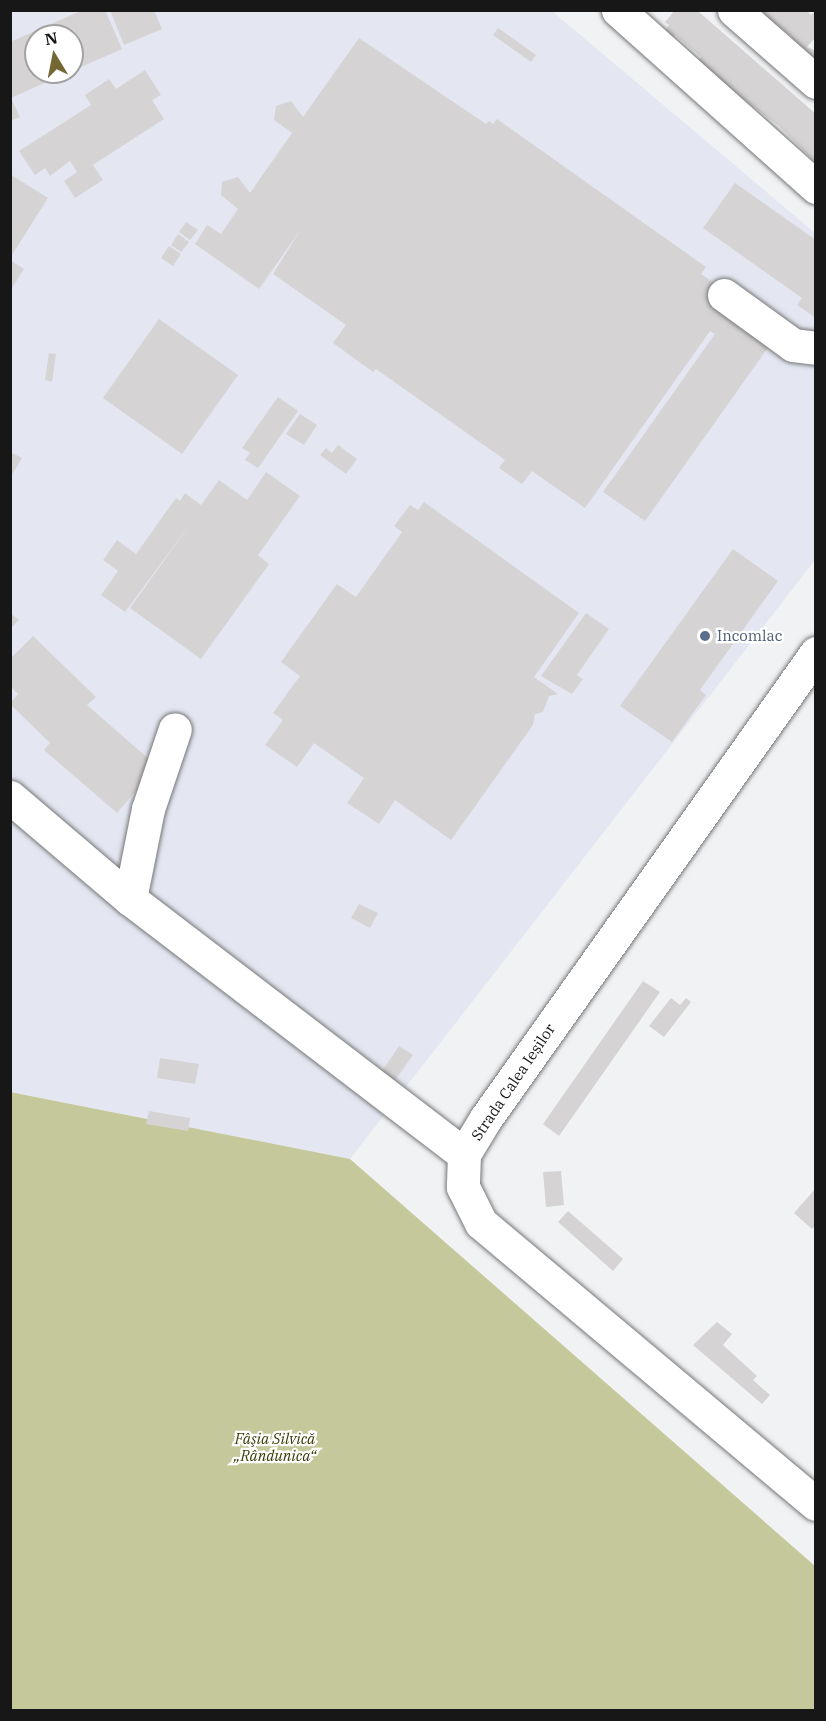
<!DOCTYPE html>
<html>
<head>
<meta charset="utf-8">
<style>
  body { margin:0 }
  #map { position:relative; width:826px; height:1721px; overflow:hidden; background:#f1f2f4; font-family:"IBM Plex Serif",serif }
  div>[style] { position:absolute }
  .built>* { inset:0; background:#e4e7f1 }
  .green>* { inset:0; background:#c5c89a }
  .building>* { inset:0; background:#d6d3d4 }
  .roads { filter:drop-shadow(0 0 2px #767779) drop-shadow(0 0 2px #767779) }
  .minor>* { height:33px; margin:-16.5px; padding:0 16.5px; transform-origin:16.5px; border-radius:16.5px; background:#fff }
  .dots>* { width:16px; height:16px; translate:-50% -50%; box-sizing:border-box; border:3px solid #fff; border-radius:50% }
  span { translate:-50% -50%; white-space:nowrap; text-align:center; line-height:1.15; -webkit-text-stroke:4.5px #fff; paint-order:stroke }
  .service-label { font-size:15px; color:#4e5e75 }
  .left { translate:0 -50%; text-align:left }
  .street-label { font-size:15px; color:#171718 }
  .park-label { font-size:15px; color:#383903; font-style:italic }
  .frame { position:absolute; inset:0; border:12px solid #171718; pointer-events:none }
  .north { position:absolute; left:24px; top:24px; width:60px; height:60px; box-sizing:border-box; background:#fff; border:2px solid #a2a2a3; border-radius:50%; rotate:350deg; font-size:16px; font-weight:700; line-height:24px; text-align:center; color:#171718 }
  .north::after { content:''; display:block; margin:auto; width:21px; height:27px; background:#736734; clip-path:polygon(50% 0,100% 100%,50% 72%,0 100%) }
</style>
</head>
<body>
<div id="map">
  <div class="built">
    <i style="clip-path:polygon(evenodd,10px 11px,552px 11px,815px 233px,815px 560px,350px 1159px,11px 1092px,10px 11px,36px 36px,72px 36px,72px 72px,36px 72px,36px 36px)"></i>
  </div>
  <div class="green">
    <i style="clip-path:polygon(10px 1092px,350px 1159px,815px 1566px,815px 1710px,11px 1710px)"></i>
  </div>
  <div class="building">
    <i style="clip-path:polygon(83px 10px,105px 10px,122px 49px,72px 71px,72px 36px,36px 36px,36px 72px,69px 72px,11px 98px,20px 117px,10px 121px,10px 42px)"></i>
    <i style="clip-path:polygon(110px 10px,154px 10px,162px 29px,124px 45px)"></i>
    <i style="clip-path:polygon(675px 10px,699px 12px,816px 114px,816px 163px,779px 126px,695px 63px,701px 57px,675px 35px,672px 39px,664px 32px,669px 25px,665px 22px)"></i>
    <i style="clip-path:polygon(735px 10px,806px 10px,811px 15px,816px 10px,816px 37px,807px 47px,816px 51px,816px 85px,777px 54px,792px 37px,782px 29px,780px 31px)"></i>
    <i style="clip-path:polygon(498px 28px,536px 55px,531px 62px,493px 35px)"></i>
    <i style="clip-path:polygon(359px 38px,486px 124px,489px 121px,493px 124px,497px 119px,706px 267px,701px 274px,741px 302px,772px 342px,645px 521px,603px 492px,715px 334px,710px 331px,585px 508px,532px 471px,522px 484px,499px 468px,505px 460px,376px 369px,373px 372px,333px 343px,346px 325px,273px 274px,301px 229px,259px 289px,195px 244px,207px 225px,221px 234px,238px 209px,221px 195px,222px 182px,238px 177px,250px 193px,292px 133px,274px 120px,276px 106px,291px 101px,303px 117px)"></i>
    <i style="clip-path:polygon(145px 70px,161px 95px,152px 100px,164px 119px,93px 165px,103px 180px,75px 198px,64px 181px,77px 172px,70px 161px,50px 176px,45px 168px,35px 175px,19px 151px,91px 105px,85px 95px,109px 79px,116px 89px)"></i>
    <i style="clip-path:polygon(10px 174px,48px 198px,10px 258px)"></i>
    <i style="clip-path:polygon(735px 183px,816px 240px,816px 318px,797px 305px,802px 298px,703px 228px)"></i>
    <i style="clip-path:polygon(186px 222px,198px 230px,190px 240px,179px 232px)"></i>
    <i style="clip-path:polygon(178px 234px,189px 242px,181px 252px,171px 245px)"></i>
    <i style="clip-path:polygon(169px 246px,181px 254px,173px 266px,161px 258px)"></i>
    <i style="clip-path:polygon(10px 260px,24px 269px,10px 291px)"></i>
    <i style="clip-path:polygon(159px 319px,238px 375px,182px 454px,103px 398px)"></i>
    <i style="clip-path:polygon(49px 353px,56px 354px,52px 382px,45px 380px)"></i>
    <i style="clip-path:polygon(278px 397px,298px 411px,258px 468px,245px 460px,250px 453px,242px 448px)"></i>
    <i style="clip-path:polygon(300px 414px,317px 425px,304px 445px,286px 434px)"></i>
    <i style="clip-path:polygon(338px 445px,357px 459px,346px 474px,320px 455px,326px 448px,332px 453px)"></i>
    <i style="clip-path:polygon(10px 452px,22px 458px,10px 478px)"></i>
    <i style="clip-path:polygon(266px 472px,300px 496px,258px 555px,269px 564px,201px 659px,130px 608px,196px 516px,125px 612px,101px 595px,118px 571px,103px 560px,117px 540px,136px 554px,176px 498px,180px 501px,185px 493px,201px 505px,219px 480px,247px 500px)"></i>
    <i style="clip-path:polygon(424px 502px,579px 613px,534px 677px,558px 694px,549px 696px,543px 712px,535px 714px,533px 725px,451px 840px,395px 800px,379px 824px,347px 803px,364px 778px,314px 743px,297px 767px,265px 745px,283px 720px,273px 713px,300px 676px,281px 662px,337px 584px,356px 597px,402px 532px,394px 526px,410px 505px,418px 510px)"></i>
    <i style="clip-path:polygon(733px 549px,778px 581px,700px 690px,706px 695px,672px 742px,620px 706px)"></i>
    <i style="clip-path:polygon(10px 613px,19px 620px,10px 629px)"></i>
    <i style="clip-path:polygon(586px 613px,609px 629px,577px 675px,583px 679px,572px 694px,541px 676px)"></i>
    <i style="clip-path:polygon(33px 636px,96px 697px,87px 705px,157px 766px,117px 813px,44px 750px,50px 743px,10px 704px,18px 694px,10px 686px,10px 659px)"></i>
    <i style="clip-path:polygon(359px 904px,378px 913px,370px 928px,351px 918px)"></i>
    <i style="clip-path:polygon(643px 981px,660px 992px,559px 1136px,543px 1124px)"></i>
    <i style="clip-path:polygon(671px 998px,680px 1005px,686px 998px,691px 1002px,664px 1037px,649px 1026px)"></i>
    <i style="clip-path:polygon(399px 1046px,413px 1055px,391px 1086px,378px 1077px)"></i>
    <i style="clip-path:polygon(160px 1058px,199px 1064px,195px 1084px,157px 1078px)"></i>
    <i style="clip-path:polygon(149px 1111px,190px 1118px,188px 1131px,146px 1124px)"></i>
    <i style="clip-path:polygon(561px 1171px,564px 1205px,546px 1207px,543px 1172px)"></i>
    <i style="clip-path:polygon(816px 1188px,816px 1225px,812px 1229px,794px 1213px)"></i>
    <i style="clip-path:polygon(568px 1211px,623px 1259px,613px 1271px,558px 1222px)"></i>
    <i style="clip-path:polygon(717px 1322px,732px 1334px,723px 1345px,757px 1376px,753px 1380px,770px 1395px,762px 1404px,693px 1345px)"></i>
  </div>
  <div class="roads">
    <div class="minor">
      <i style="left:618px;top:10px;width:266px;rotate:41.8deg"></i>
      <i style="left:734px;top:10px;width:109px;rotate:41.3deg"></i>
      <i style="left:724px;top:295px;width:85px;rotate:35.9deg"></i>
      <i style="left:793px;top:345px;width:23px;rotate:7deg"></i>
      <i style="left:816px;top:653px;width:570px;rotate:125.36deg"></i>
      <i style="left:486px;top:1118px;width:42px;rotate:121.4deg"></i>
      <i style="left:464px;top:1154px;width:33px;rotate:92deg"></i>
      <i style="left:463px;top:1187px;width:40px;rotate:63.4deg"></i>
      <i style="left:481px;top:1223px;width:437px;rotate:40deg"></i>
      <i style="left:10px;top:797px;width:157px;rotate:40.4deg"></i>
      <i style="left:130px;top:899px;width:420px;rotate:37.4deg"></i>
      <i style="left:130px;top:899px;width:92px;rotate:-78.7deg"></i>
      <i style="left:148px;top:809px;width:84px;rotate:-71.4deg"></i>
    </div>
  </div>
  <div class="dots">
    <i style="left:705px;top:636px;background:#5c6f8a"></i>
  </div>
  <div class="service-label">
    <span class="left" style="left:717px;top:636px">Incomlac</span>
  </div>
  <div class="street-label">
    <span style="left:513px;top:1082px;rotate:-56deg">Strada Calea Ieșilor</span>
  </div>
  <div class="park-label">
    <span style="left:275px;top:1447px">Fâşia Silvică<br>„Rândunica“</span>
  </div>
  <div class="frame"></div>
  <div class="north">N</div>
</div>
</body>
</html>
